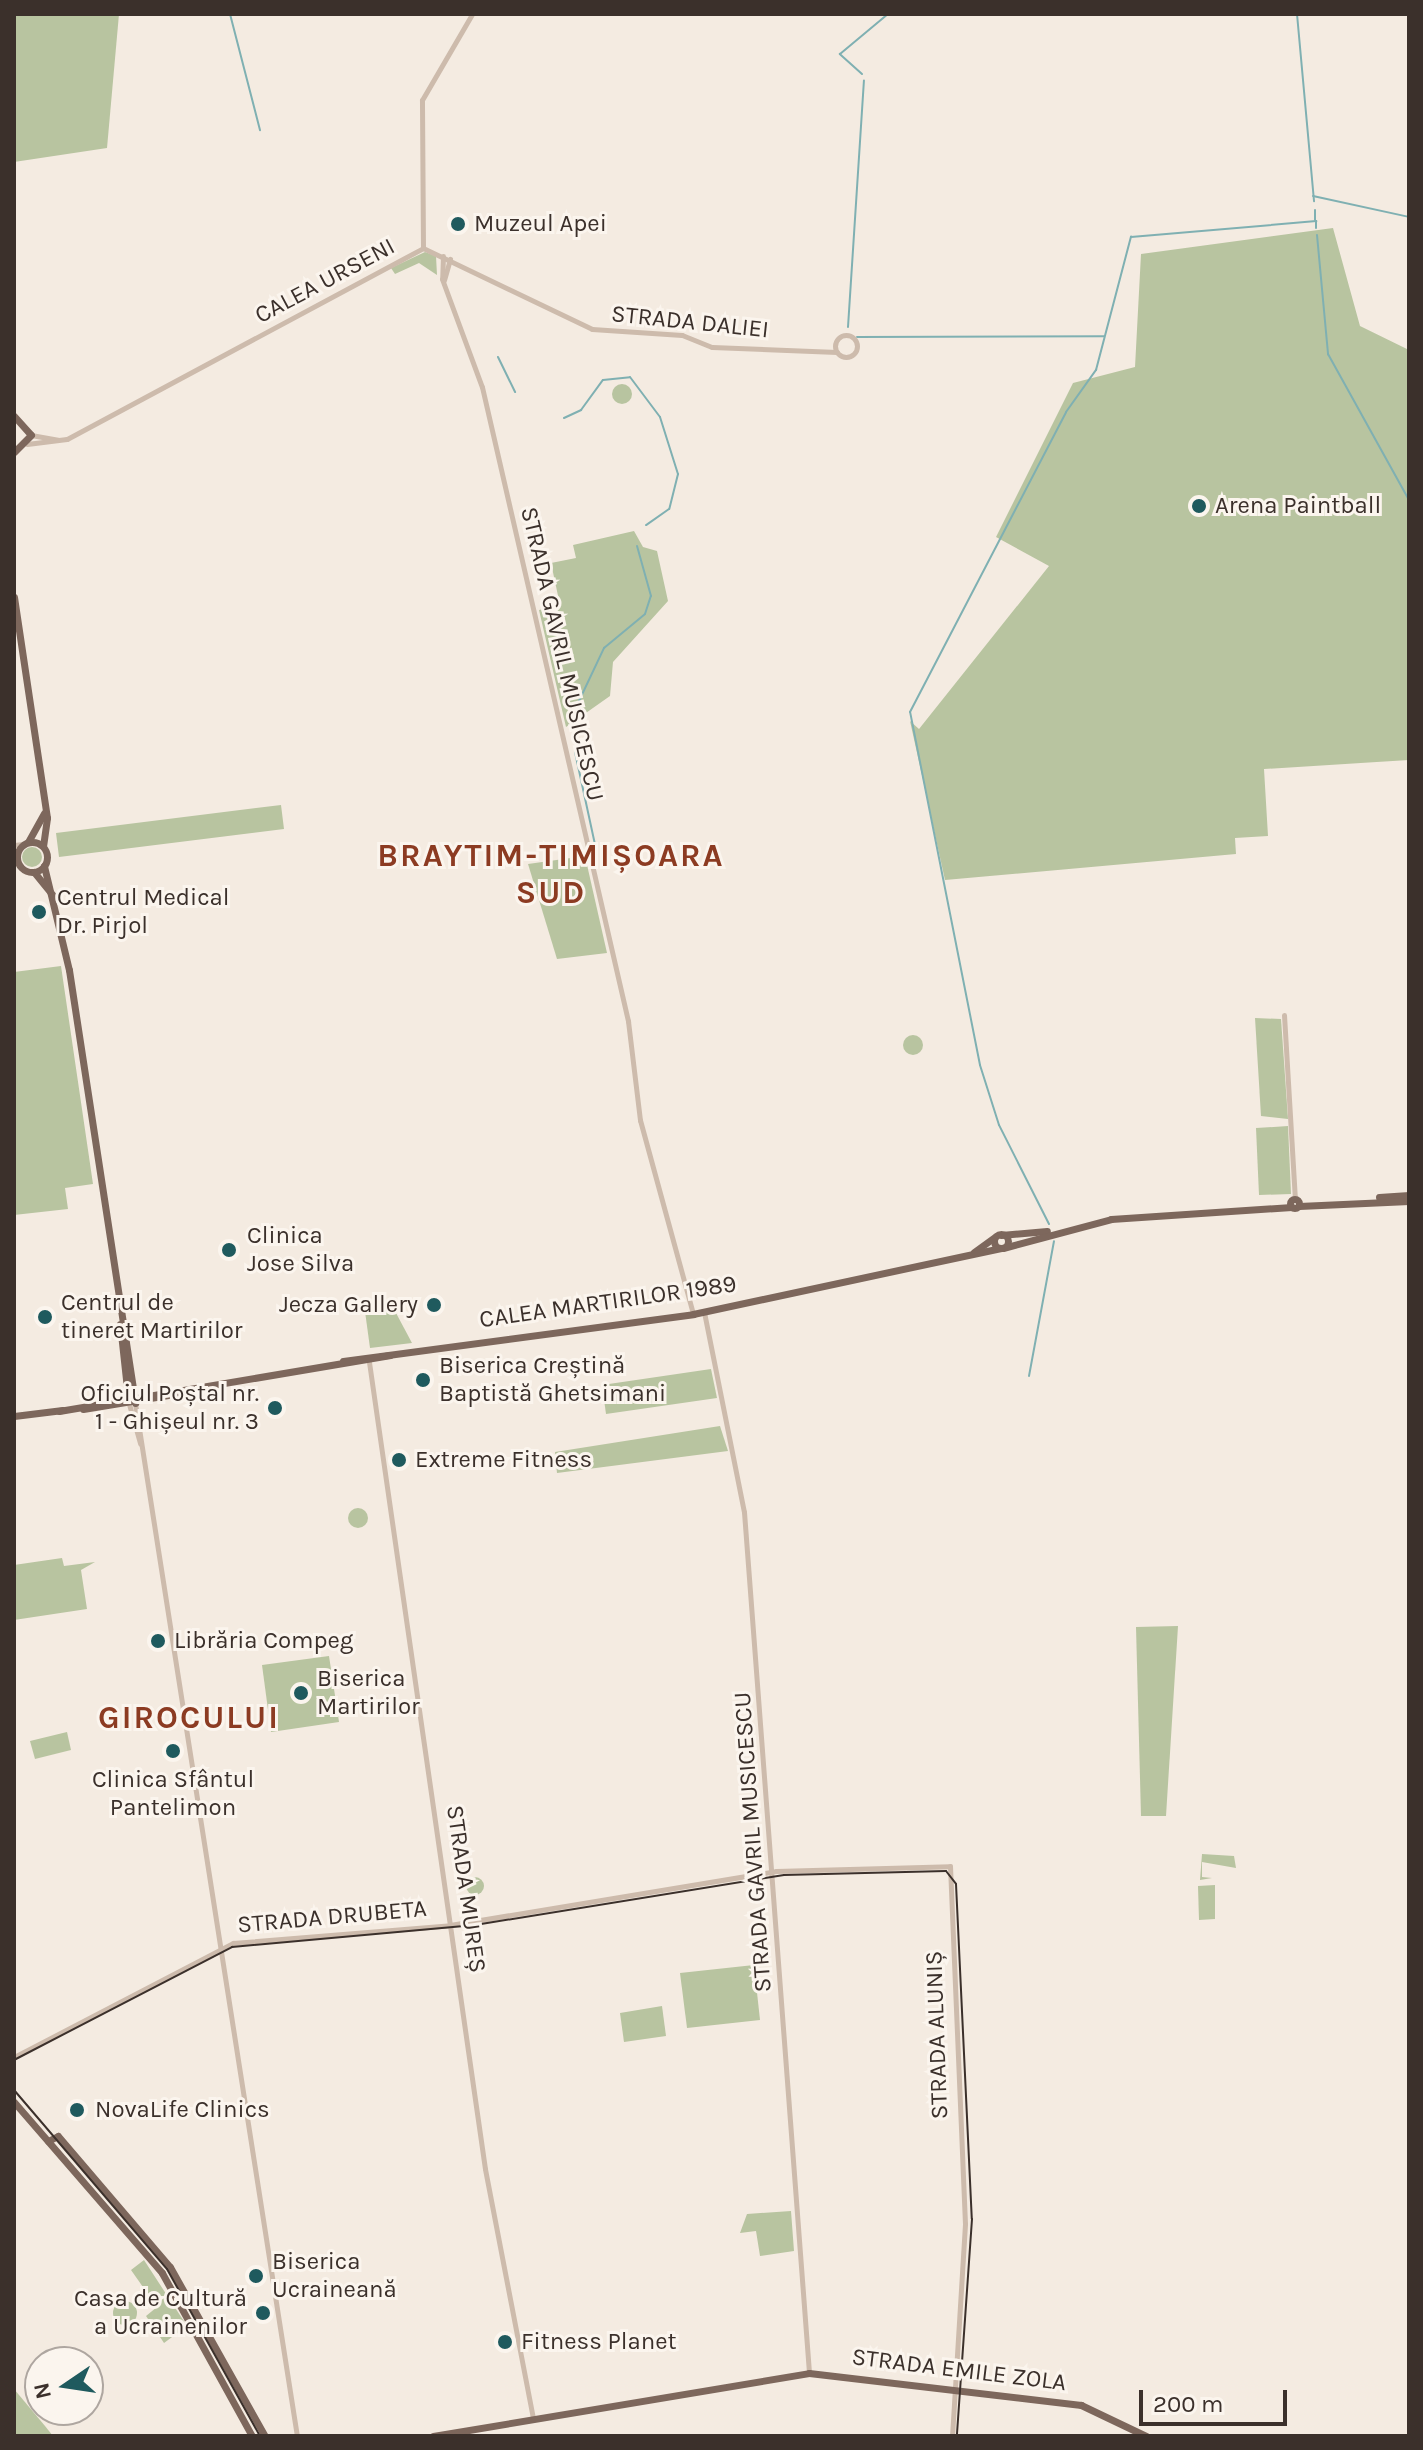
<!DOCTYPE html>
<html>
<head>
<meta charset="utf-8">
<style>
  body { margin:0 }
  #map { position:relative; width:1423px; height:2450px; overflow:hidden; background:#f4ebe1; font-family:Karla,sans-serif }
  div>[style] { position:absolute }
  .green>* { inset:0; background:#b8c4a0 }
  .round { border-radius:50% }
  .stream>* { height:2px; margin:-1px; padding:0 1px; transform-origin:1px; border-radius:1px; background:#7fb0b2 }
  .minor>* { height:5px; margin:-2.5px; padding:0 2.5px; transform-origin:2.5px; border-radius:2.5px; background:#cdbbac }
  .minor>.ring { margin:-2.5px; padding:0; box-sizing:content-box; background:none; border:5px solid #cdbbac; border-radius:50% }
  .major>* { height:7px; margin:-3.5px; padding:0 3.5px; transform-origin:3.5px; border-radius:3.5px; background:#7d675c }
  .major>.ring { margin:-3.5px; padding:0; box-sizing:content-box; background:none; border:7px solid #7d675c; border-radius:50% }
  .tram>* { height:2px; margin:-1px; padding:0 1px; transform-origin:1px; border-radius:1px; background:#3b302b }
  .dots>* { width:22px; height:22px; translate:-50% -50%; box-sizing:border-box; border:4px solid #fbf5ee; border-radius:50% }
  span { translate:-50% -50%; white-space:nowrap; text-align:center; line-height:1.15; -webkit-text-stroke:6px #fbf5ee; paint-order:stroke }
  .poi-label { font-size:24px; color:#3b302b }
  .left { translate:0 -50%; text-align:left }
  .right { translate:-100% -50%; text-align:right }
  .street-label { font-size:24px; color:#3b302b }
  .district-label { font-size:32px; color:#8c3b22; font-weight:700; letter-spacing:2px }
  .frame { position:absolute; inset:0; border:16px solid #3b302b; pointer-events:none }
  .north { position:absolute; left:24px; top:2346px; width:80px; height:80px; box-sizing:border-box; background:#fbf5ee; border:2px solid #aea6a0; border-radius:50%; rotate:257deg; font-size:22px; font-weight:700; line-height:32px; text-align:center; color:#3b302b }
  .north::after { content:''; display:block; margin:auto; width:28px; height:36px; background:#1f5a5e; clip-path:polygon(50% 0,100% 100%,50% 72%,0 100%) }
  .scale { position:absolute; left:1139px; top:2390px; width:148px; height:36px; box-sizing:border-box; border:4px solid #3b302b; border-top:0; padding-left:10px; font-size:24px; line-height:28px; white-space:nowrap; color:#3b302b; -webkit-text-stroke:6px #fbf5ee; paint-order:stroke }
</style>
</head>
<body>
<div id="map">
  <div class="green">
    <i style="clip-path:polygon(14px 14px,119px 14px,107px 148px,14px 162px)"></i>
    <i style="clip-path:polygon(1333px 228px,1360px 326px,1409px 350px,1409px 760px,1264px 769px,1268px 836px,1235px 838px,1236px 854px,945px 880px,910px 721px,919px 729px,1049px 566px,996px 537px,1073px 383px,1135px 367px,1141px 254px)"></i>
    <i style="clip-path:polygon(425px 252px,436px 256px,437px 275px,419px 263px,395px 274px,391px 268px)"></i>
    <i class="round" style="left:612px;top:384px;width:20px;height:20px"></i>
    <i style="clip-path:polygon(634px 531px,643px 547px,657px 551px,668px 601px,613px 662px,610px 696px,566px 727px,539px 610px,560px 605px,551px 563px,576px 558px,573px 545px)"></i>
    <i style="clip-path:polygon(281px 805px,284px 829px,59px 857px,56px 833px)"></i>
    <i class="round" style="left:22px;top:847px;width:20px;height:20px"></i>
    <i style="clip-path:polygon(585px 856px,607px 953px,557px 959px,528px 864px)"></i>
    <i style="clip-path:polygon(61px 966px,93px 1184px,65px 1188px,68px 1209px,14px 1215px,14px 972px)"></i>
    <i style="clip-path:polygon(1255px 1018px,1281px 1019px,1288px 1119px,1261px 1116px)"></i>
    <i class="round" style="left:903px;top:1035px;width:20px;height:20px"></i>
    <i style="clip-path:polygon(1288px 1126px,1291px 1194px,1259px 1195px,1256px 1128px)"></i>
    <i style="clip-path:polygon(364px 1304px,396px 1313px,412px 1343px,370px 1348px)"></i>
    <i style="clip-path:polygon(711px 1369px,717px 1398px,606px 1414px,602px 1385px)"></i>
    <i style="clip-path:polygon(720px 1426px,728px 1451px,557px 1473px,555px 1452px)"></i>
    <i class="round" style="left:348px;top:1508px;width:20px;height:20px"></i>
    <i style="clip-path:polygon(62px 1558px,64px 1566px,95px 1562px,81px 1570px,87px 1609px,14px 1620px,14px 1565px)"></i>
    <i style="clip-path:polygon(1178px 1626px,1166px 1816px,1141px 1816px,1136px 1627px)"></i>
    <i style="clip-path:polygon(329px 1656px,339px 1722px,271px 1732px,262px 1665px)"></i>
    <i style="clip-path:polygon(67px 1732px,71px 1750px,35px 1759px,30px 1741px)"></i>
    <i style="clip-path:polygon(1202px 1854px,1234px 1856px,1236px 1868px,1202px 1862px,1202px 1877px,1212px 1878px,1200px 1880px)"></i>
    <i class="round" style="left:466px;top:1877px;width:18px;height:18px"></i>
    <i style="clip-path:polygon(1215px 1885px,1215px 1919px,1199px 1920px,1198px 1886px)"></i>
    <i style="clip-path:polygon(754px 1965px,760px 2020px,687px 2028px,680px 1973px)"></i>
    <i style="clip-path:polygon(662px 2006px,666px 2036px,624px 2042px,620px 2013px)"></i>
    <i style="clip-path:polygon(791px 2211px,794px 2251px,760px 2256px,756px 2231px,740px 2233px,747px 2214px)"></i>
    <i style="clip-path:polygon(144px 2260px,187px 2326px,164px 2343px,146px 2316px,157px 2307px,131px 2270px)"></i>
    <i class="round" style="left:113px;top:2301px;width:24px;height:24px"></i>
    <i style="clip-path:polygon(14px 2389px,45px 2426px,53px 2436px,14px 2436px)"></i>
  </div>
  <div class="stream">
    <i style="left:230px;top:14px;width:120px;rotate:75.5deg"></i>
    <i style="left:1297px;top:14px;width:188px;rotate:84.8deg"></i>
    <i style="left:862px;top:74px;width:30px;rotate:-138deg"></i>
    <i style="left:840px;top:54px;width:62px;rotate:-39.8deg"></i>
    <i style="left:1313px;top:196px;width:98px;rotate:12.3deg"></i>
    <i style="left:1315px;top:210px;width:10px;rotate:90deg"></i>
    <i style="left:1317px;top:235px;width:120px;rotate:84.7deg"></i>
    <i style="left:1328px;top:354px;width:167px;rotate:61deg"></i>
    <i style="left:848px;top:327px;width:247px;rotate:-86.3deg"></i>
    <i style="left:857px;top:337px;width:247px;rotate:-0.2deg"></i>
    <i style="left:498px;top:357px;width:39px;rotate:64deg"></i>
    <i style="left:564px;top:418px;width:19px;rotate:-25deg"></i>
    <i style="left:581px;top:410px;width:37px;rotate:-54deg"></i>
    <i style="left:603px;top:380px;width:27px;rotate:-6deg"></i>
    <i style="left:630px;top:377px;width:50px;rotate:53.1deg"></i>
    <i style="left:660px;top:417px;width:60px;rotate:72.5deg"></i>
    <i style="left:678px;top:474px;width:36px;rotate:104deg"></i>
    <i style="left:669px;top:509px;width:28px;rotate:145deg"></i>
    <i style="left:570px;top:720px;width:80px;rotate:-64.7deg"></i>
    <i style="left:604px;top:648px;width:53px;rotate:-39.7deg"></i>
    <i style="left:645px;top:614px;width:19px;rotate:-72deg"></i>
    <i style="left:651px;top:596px;width:52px;rotate:-105.6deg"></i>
    <i style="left:575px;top:752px;width:99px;rotate:77.8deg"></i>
    <i style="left:1049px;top:1224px;width:111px;rotate:-116.8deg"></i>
    <i style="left:999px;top:1125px;width:63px;rotate:-107.6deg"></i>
    <i style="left:980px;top:1065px;width:360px;rotate:-101.2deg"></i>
    <i style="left:910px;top:712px;width:338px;rotate:-62.5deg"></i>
    <i style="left:1066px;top:412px;width:52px;rotate:-54.5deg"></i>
    <i style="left:1096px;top:370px;width:138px;rotate:-75.3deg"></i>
    <i style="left:1131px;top:237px;width:186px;rotate:-4.9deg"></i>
    <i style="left:1316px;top:221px;width:7px;rotate:90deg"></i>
    <i style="left:1029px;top:1376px;width:137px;rotate:-79.5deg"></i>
  </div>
  <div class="minor">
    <i style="left:423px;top:248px;width:187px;rotate:25.6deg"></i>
    <i style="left:592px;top:329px;width:90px;rotate:3.8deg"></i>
    <i style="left:682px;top:335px;width:32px;rotate:22deg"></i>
    <i style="left:712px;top:347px;width:125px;rotate:2.3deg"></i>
    <i style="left:423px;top:248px;width:148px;rotate:-90.4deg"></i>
    <i style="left:422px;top:100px;width:99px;rotate:-59.8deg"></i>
    <i style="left:443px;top:256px;width:23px;rotate:92deg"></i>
    <i style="left:442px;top:279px;width:115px;rotate:69.7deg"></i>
    <i style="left:482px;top:387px;width:651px;rotate:77.03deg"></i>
    <i style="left:628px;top:1021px;width:100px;rotate:83.1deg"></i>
    <i style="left:640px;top:1120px;width:201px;rotate:74.7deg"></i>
    <i style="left:444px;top:280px;width:22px;rotate:-74deg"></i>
    <i class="ring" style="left:835px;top:335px;width:17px;height:17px"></i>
    <i style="left:31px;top:435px;width:27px;rotate:10deg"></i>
    <i style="left:27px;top:444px;width:40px;rotate:-7.1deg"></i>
    <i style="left:67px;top:439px;width:404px;rotate:-28.2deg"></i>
    <i style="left:14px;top:845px;width:9px;rotate:-6deg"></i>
    <i style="left:14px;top:857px;width:3px;rotate:18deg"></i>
    <i style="left:1284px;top:1015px;width:184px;rotate:86.6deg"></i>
    <i style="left:704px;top:1312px;width:204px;rotate:78.7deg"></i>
    <i style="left:744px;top:1512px;width:863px;rotate:85.68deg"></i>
    <i style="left:369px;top:1362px;width:815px;rotate:81.82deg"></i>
    <i style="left:485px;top:2169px;width:255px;rotate:79.1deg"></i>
    <i style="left:135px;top:1403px;width:1046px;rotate:81.09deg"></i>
    <i style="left:129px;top:1404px;width:41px;rotate:74.2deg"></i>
    <i style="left:14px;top:2057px;width:247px;rotate:-27.5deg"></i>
    <i style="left:233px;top:1943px;width:218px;rotate:-4.7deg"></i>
    <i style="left:450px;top:1925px;width:330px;rotate:-9.4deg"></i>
    <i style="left:776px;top:1871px;width:174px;rotate:-1.6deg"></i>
    <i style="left:950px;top:1866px;width:358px;rotate:87.6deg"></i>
    <i style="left:965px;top:2224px;width:212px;rotate:93.5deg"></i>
  </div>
  <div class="major">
    <i style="left:14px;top:416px;width:25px;rotate:48deg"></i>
    <i style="left:31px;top:435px;width:24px;rotate:135deg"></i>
    <i style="left:14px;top:597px;width:223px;rotate:81.5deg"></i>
    <i style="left:47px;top:818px;width:28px;rotate:98deg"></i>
    <i class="ring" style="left:17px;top:842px;width:23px;height:23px"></i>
    <i style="left:28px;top:842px;width:33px;rotate:-61deg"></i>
    <i style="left:44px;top:866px;width:107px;rotate:76.5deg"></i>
    <i style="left:69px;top:970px;width:438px;rotate:81.3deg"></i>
    <i style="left:34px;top:872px;width:32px;rotate:51deg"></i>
    <i style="left:1379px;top:1197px;width:30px;rotate:-4deg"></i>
    <i class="ring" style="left:1290.5px;top:1199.5px;width:2px;height:2px"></i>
    <i style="left:1299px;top:1206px;width:110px;rotate:-2.6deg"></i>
    <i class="ring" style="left:994px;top:1234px;width:7px;height:7px"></i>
    <i style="left:1001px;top:1235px;width:46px;rotate:-5deg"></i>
    <i style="left:1003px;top:1248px;width:112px;rotate:-15deg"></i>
    <i style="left:1111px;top:1219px;width:181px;rotate:-3.8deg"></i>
    <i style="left:974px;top:1252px;width:26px;rotate:-36deg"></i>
    <i style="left:120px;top:1324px;width:74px;rotate:83.8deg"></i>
    <i style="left:343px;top:1361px;width:353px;rotate:-7.6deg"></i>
    <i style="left:693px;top:1314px;width:315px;rotate:-12.1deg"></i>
    <i style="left:83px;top:1409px;width:111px;rotate:-9.3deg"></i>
    <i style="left:59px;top:1411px;width:336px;rotate:-9.6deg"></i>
    <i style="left:14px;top:1416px;width:49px;rotate:-7deg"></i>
    <i style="left:14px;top:2102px;width:226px;rotate:49.1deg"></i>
    <i style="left:162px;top:2273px;width:186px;rotate:61.1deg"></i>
    <i style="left:48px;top:2141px;width:11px;rotate:-27deg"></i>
    <i style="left:58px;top:2136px;width:172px;rotate:49.5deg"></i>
    <i style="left:170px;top:2267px;width:194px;rotate:60.7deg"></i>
    <i style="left:433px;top:2436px;width:381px;rotate:-9.5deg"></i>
    <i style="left:809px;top:2373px;width:274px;rotate:6.7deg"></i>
    <i style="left:1081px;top:2405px;width:72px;rotate:25.5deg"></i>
  </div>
  <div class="tram">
    <i style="left:14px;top:2060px;width:246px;rotate:-27.4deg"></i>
    <i style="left:232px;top:1947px;width:244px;rotate:-5.2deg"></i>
    <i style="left:475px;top:1925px;width:313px;rotate:-9.2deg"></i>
    <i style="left:784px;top:1875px;width:162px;rotate:-1.4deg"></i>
    <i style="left:946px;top:1871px;width:16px;rotate:52deg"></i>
    <i style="left:956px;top:1884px;width:335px;rotate:87.3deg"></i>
    <i style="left:972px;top:2219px;width:218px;rotate:94deg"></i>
    <i style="left:14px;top:2090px;width:235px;rotate:49.5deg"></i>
    <i style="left:167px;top:2269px;width:191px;rotate:60.9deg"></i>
  </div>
  <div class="dots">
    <i style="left:458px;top:224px;background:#1f5a5e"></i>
    <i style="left:1199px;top:506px;background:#1f5a5e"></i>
    <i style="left:39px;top:912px;background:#1f5a5e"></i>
    <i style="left:229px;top:1250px;background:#1f5a5e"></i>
    <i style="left:434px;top:1305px;background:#1f5a5e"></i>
    <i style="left:45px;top:1317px;background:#1f5a5e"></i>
    <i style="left:423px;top:1380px;background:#1f5a5e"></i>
    <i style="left:275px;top:1408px;background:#1f5a5e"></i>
    <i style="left:399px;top:1460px;background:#1f5a5e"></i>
    <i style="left:158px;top:1641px;background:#1f5a5e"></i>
    <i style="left:301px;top:1693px;background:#1f5a5e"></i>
    <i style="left:173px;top:1751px;background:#1f5a5e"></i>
    <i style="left:77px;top:2110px;background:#1f5a5e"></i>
    <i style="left:256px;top:2276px;background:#1f5a5e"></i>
    <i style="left:263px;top:2313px;background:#1f5a5e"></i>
    <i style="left:505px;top:2342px;background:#1f5a5e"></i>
  </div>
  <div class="poi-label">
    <span class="left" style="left:474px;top:224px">Muzeul Apei</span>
    <span class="left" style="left:1215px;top:506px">Arena Paintball</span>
    <span class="left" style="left:57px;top:912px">Centrul Medical<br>Dr. Pirjol</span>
    <span class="left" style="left:247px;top:1250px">Clinica<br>Jose Silva</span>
    <span class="left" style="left:61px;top:1317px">Centrul de<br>tineret Martirilor</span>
    <span class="right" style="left:418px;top:1305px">Jecza Gallery</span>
    <span class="left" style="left:439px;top:1380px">Biserica Creștină<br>Baptistă Ghetsimani</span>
    <span class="right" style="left:259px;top:1408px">Oficiul Poștal nr.<br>1 - Ghișeul nr. 3</span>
    <span class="left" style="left:415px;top:1460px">Extreme Fitness</span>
    <span class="left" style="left:174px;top:1641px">Librăria Compeg</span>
    <span class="left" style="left:317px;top:1693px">Biserica<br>Martirilor</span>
    <span style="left:173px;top:1794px">Clinica Sfântul<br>Pantelimon</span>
    <span class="left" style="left:95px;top:2110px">NovaLife Clinics</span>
    <span class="left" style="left:272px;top:2276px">Biserica<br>Ucraineană</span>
    <span class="right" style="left:247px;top:2313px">Casa de Cultură<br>a Ucrainenilor</span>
    <span class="left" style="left:521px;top:2342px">Fitness Planet</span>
  </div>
  <div class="street-label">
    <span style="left:325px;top:281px;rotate:-28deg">CALEA URSENI</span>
    <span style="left:690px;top:322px;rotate:6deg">STRADA DALIEI</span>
    <span style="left:562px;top:654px;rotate:77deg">STRADA GAVRIL MUSICESCU</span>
    <span style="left:608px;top:1302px;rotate:-8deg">CALEA MARTIRILOR 1989</span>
    <span style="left:753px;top:1842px;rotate:-94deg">STRADA GAVRIL MUSICESCU</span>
    <span style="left:466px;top:1889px;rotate:82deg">STRADA MUREȘ</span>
    <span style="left:332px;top:1917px;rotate:-5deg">STRADA DRUBETA</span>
    <span style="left:937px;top:2035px;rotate:-92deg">STRADA ALUNIȘ</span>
    <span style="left:959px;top:2370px;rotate:7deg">STRADA EMILE ZOLA</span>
  </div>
  <div class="district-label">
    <span style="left:551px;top:875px">BRAYTIM-TIMIȘOARA<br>SUD</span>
    <span style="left:189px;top:1718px">GIROCULUI</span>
  </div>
  <div class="frame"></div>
  <div class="north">N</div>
  <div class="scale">200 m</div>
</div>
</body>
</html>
